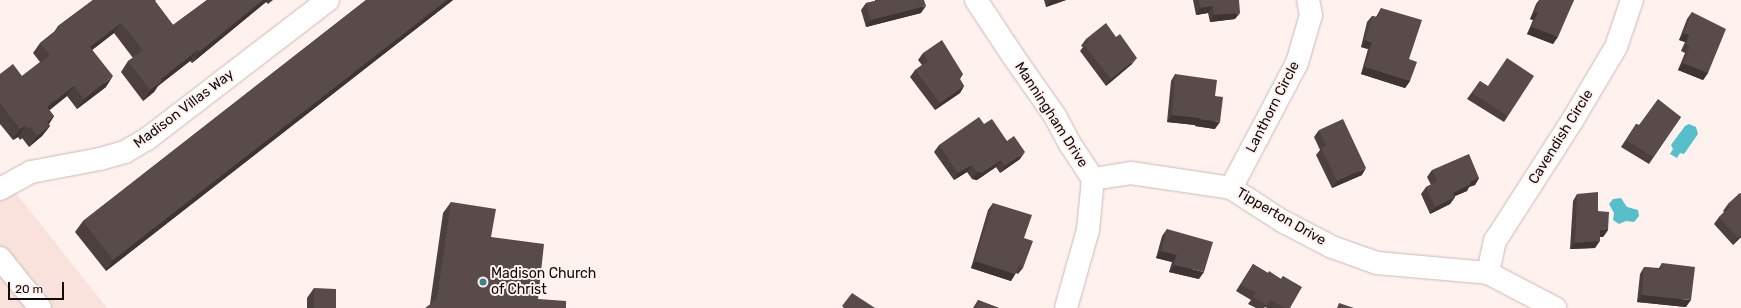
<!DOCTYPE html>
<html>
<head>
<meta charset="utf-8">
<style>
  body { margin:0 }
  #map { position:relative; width:1741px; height:308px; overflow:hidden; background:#fef1ee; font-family:Rubik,sans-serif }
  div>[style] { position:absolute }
  .built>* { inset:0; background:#f9e1dc }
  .water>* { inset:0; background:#56bfca }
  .roads { filter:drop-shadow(0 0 1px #c9bab7) drop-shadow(0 0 1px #c9bab7) }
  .street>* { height:22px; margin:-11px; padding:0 11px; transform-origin:11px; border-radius:11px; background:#fff }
  .secondary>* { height:22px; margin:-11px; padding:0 11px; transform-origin:11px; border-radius:11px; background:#fff }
  .wall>* { inset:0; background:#4c403f }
  .shaded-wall>* { inset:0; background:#3e3433 }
  .building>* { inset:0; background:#584b49 }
  .dots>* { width:11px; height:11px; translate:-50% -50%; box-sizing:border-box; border:2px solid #fef1ee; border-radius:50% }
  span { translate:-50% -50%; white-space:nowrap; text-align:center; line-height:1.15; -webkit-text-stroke:4px #fef1ee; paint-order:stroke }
  .street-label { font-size:14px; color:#110c0b }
  .poi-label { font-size:14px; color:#110c0b }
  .left { translate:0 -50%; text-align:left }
  .scale { position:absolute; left:8px; top:282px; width:56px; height:18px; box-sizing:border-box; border:2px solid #110c0b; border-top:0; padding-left:5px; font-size:12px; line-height:14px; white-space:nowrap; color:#110c0b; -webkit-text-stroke:3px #fef1ee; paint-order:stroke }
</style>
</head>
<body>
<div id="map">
  <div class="built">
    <i style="clip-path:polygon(0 173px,107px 308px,0 308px)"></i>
  </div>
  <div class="water">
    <i style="clip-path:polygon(1689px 124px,1696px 127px,1698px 134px,1684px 154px,1680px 153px,1677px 158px,1670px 154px,1673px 149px,1671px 145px,1685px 126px)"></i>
    <i style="clip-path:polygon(1621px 198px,1627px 207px,1638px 210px,1639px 216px,1634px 222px,1626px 221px,1619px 224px,1613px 220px,1614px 213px,1609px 204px,1613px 199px)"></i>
  </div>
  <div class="roads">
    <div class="street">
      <i style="left:976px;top:0;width:67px;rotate:56.5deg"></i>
      <i style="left:1013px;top:56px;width:73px;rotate:55deg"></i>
      <i style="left:1055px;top:116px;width:32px;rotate:62deg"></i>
      <i style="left:1070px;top:144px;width:42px;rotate:56.7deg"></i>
      <i style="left:1093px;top:179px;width:51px;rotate:95.6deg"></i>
      <i style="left:1088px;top:230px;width:81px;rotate:105.8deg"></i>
      <i style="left:1093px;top:179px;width:38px;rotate:-9deg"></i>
      <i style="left:1131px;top:173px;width:101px;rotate:8.5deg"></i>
      <i style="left:1231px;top:188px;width:61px;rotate:32.9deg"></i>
      <i style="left:1282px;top:221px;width:56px;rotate:27.5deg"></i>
      <i style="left:1332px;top:247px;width:48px;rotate:19.6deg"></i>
      <i style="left:1377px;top:263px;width:111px;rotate:5.1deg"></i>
      <i style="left:1488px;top:273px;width:76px;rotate:27.6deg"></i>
      <i style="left:1231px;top:188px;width:141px;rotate:-62.2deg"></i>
      <i style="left:1297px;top:63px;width:50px;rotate:-73.7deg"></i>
      <i style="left:1311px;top:15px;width:15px;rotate:-101deg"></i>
      <i style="left:0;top:189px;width:35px;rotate:-29deg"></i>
      <i style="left:31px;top:172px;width:70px;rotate:-10.7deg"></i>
      <i style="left:100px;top:159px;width:26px;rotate:-16deg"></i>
      <i style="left:125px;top:152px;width:26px;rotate:-31deg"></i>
      <i style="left:147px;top:139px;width:228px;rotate:-37.5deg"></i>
      <i style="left:1488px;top:273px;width:33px;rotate:-78deg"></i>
      <i style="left:1495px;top:241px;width:143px;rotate:-57.3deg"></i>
      <i style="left:1572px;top:121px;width:86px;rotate:-59.3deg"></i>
      <i style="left:1616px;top:47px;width:50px;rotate:-71.2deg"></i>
    </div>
    <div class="secondary">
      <i style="left:0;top:258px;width:64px;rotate:51.3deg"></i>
    </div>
  </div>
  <div class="wall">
    <i style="clip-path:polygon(93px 0,156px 0,155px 1px,173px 25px,207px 0,273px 0,268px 4px,266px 2px,192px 63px,190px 61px,158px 86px,154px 92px,143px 101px,121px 72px,128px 61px,133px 58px,114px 33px,92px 50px,106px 87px,77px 109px,67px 96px,49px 110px,54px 116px,49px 124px,50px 126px,42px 136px,29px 147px,22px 138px,20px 140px,18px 137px,13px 140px,0 124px,0 74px,22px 76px,40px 62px,33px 53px,40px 43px,54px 32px,58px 26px)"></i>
    <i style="clip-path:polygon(366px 0,453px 0,106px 271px,75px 232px,83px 221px)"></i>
    <i style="clip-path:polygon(875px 0,924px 0,921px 13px,866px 27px,861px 10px,866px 3px,875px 1px)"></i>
    <i style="clip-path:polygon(1044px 0,1066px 0,1046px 7px)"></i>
    <i style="clip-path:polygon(1193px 0,1239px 0,1235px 19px,1210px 22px,1208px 13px,1196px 15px)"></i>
    <i style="clip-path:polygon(1539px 0,1574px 0,1553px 44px,1527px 34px,1533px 20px,1530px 19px,1536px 4px)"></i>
    <i style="clip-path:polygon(1381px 8px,1409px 59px,1410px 81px,1405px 88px,1361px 74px,1368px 49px,1361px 47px,1367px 22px,1372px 16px,1376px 17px)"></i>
    <i style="clip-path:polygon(1692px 12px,1708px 73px,1703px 80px,1678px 70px,1685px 53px,1681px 51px,1685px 42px,1679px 40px,1687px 19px)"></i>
    <i style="clip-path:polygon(1116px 37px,1132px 64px,1106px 86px,1080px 51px,1083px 47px,1081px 46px,1086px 39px)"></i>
    <i style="clip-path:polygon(923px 53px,963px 74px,960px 79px,964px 86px,960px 93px,935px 110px,910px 77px,915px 70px,922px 65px,918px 60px)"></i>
    <i style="clip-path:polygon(1175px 74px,1215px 96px,1215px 129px,1195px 126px,1195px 125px,1167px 122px,1171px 81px)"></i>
    <i style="clip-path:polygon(1480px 81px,1508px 116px,1504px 122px,1467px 99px)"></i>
    <i style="clip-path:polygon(1681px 117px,1649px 164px,1621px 147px,1636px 124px,1639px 125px)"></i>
    <i style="clip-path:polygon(1319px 130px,1362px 175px,1332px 188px,1316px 155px,1320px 150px,1314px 137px)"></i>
    <i style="clip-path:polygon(1007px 141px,1020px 159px,1000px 173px,996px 167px,977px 180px,972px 179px,967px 172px,954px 180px,934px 152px,939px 145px)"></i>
    <i style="clip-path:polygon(1432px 170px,1479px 178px,1475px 185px,1469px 187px,1467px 191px,1455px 196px,1455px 197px,1450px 204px,1430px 214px,1421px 194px,1426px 187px,1431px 185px,1427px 177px)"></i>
    <i style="clip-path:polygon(1740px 193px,1741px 237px,1733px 245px,1714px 224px,1719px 217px,1724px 212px,1723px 211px,1728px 204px)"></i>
    <i style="clip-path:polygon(1577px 194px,1598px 211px,1608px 230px,1603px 237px,1600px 237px,1595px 248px,1570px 249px,1573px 201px)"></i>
    <i style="clip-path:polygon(451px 202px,491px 237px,538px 299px,430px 304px,443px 213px)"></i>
    <i style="clip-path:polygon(993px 203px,1024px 238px,1023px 268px,1018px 274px,1016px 273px,1011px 281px,971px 268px,988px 210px)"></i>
    <i style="clip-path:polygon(1167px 229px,1199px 279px,1169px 272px,1172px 262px,1156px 258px,1162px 236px)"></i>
    <i style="clip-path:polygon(1662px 263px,1686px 307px,1637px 302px,1640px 274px,1644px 267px,1659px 268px)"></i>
    <i style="clip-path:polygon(1253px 264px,1268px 273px,1281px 279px,1283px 276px,1290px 308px,1267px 308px,1265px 307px,1264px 308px,1256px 308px,1248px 304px,1251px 300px,1236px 291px)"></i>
    <i style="clip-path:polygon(314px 288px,336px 308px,307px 308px,307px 298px)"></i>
    <i style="clip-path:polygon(978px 300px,999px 308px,973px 308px)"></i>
  </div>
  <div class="shaded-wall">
    <i style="clip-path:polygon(263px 0,268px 0,266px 2px,192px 63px,199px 52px)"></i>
    <i style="clip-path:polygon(447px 0,453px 0,106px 271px,113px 260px)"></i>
    <i style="clip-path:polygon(1051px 0,1066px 0,1046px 7px)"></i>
    <i style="clip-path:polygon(926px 6px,921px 13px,866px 27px,871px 20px)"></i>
    <i style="clip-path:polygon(1213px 6px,1208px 13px,1196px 15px,1200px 8px)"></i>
    <i style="clip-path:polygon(1535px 12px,1538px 13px,1533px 20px,1530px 19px)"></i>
    <i style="clip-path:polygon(1240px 13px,1235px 19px,1210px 22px,1214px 15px)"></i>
    <i style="clip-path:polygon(121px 23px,114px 33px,83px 57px,90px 47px)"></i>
    <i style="clip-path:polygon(1532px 27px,1558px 37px,1553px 44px,1527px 34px)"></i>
    <i style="clip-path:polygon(1684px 33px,1689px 35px,1685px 42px,1679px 40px)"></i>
    <i style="clip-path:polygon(1365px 40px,1372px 43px,1368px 49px,1361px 47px)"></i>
    <i style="clip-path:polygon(198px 50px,190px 61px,158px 86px,154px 92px,143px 101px,150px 90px,161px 79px)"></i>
    <i style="clip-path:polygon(1137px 58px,1132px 64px,1106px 86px,1111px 79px)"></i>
    <i style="clip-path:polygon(1683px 63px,1708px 73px,1703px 80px,1678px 70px)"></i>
    <i style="clip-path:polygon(1365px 67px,1410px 81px,1405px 88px,1361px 74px)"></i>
    <i style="clip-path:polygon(113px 76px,106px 87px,77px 109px,84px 99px)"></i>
    <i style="clip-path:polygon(74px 86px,67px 96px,40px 118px,47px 107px)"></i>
    <i style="clip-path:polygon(964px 86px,960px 93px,935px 110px,940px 103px)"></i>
    <i style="clip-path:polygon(1172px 115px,1200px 118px,1195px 125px,1167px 122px)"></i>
    <i style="clip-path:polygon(54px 116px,47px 127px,47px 122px)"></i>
    <i style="clip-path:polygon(1199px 119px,1220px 122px,1215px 129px,1195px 126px)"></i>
    <i style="clip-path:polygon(25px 126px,18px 137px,13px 140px,20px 129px)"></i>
    <i style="clip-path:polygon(50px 126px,42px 136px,29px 147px,37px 136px)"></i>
    <i style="clip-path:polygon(30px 127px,22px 138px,20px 140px,28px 129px)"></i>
    <i style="clip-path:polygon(1025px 152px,1020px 159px,1000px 173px,1005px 166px)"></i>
    <i style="clip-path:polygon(1001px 160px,996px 167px,977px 180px,972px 179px,977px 172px)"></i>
    <i style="clip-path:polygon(972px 165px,967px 172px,954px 180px,958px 173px)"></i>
    <i style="clip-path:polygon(1366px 168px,1362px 175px,1332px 188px,1337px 181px)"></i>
    <i style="clip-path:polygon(1479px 178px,1475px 185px,1469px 187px,1467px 191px,1448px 199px,1453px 193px,1470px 182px)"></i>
    <i style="clip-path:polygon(1455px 197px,1450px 204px,1430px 214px,1435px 207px)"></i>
    <i style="clip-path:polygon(1600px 230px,1608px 230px,1603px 237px,1595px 237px)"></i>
    <i style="clip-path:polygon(1741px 235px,1741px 237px,1733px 245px,1738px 238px)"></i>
    <i style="clip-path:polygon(1600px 241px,1595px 248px,1570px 249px,1575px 243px)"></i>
    <i style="clip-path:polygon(1161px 251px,1177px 255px,1172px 262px,1156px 258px)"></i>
    <i style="clip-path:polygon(975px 261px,1015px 274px,1011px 281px,971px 268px)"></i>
    <i style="clip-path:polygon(1174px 265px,1204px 272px,1199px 279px,1169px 272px)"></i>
    <i style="clip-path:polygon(1642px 295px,1691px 300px,1686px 307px,1637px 302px)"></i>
  </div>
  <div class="building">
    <i style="clip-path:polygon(93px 0,154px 0,173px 25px,207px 0,263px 0,199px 52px,198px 50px,161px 79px,162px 81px,150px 90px,128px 61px,143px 50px,121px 23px,90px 47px,113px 76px,84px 99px,74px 86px,47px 107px,54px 116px,47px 122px,50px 126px,37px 136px,30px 127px,28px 129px,25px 126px,20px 129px,0 103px,0 74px,13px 64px,22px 76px,50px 55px,40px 43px,60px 27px,58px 26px)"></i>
    <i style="clip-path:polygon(366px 0,447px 0,113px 260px,83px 221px)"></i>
    <i style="clip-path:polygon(880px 0,924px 0,926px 6px,871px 20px,866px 3px)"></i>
    <i style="clip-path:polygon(1199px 0,1239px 0,1240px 13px,1214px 15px,1213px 6px,1200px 8px)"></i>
    <i style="clip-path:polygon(1540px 0,1574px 0,1558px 37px,1532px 27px,1538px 13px,1535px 12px)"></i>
    <i style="clip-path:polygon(1381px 8px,1422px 20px,1409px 59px,1417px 62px,1410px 81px,1365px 67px,1372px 43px,1365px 40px,1372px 16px,1378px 17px)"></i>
    <i style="clip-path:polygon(1692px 12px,1726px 29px,1708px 73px,1683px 63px,1690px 46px,1686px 44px,1689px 35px,1684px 33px)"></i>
    <i style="clip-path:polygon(1106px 23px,1116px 37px,1120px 34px,1137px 58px,1111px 79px,1084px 45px,1089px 42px,1086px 39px)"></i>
    <i style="clip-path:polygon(942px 40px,963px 74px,959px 78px,964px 86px,940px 103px,915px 70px,928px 61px,923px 53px)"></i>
    <i style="clip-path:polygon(1507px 58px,1534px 76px,1508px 116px,1472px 93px,1480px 81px,1488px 86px)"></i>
    <i style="clip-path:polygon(1175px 74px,1217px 80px,1215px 96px,1223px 97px,1220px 122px,1199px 119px,1200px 118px,1172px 115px)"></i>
    <i style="clip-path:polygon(1658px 99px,1681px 117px,1653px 157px,1626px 140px,1636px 124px,1639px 125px)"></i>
    <i style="clip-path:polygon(979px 117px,984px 124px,992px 119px,1007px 141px,1014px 136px,1025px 152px,1005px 166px,1001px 160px,982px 173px,977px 172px,972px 165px,958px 173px,939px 145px)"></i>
    <i style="clip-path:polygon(1343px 119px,1366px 168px,1337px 181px,1321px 148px,1326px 146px,1319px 130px)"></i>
    <i style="clip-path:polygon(1469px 154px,1479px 178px,1470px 182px,1471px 184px,1453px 193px,1455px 197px,1435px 207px,1426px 187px,1437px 181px,1432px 170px)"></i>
    <i style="clip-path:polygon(1598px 192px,1598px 211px,1609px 212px,1608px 230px,1600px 230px,1600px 241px,1575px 243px,1577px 194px)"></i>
    <i style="clip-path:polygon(1740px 193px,1741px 194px,1741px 235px,1738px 238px,1719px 217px,1731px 207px,1728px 204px)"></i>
    <i style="clip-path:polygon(451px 202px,496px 209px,491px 237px,544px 244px,538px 299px,566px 301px,566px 308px,425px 308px,437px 299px)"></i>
    <i style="clip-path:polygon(993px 203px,1032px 215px,1024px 238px,1033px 241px,1023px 268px,1019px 265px,1015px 274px,975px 261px)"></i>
    <i style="clip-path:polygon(1167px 229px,1213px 242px,1204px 272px,1174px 265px,1177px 255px,1161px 251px)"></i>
    <i style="clip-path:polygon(1662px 263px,1695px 267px,1691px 300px,1642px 295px,1644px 267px,1661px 269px)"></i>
    <i style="clip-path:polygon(1253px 264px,1268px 273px,1269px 271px,1281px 279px,1283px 276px,1302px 287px,1290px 308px,1285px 308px,1270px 300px,1267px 305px,1253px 297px,1256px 293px,1241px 285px)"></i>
    <i style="clip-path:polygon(314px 288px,336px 289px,336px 308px,314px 308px)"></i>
    <i style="clip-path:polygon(852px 293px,875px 308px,844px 308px,842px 306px)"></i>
    <i style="clip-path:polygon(978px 300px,999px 308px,976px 308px)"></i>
    <i style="clip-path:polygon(1339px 303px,1354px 308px,1337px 308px)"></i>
  </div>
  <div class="dots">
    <i style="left:483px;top:282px;background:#3a8188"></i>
  </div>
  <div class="street-label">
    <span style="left:1273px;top:107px;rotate:-63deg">Lanthorn Circle</span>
    <span style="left:184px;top:109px;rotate:-37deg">Madison Villas Way</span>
    <span style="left:1051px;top:115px;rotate:57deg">Manningham Drive</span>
    <span style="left:1561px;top:137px;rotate:-58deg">Cavendish Circle</span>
    <span style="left:1281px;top:217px;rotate:30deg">Tipperton Drive</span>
  </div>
  <div class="poi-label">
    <span class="left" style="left:491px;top:282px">Madison Church<br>of Christ</span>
  </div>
  <div class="scale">20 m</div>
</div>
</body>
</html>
